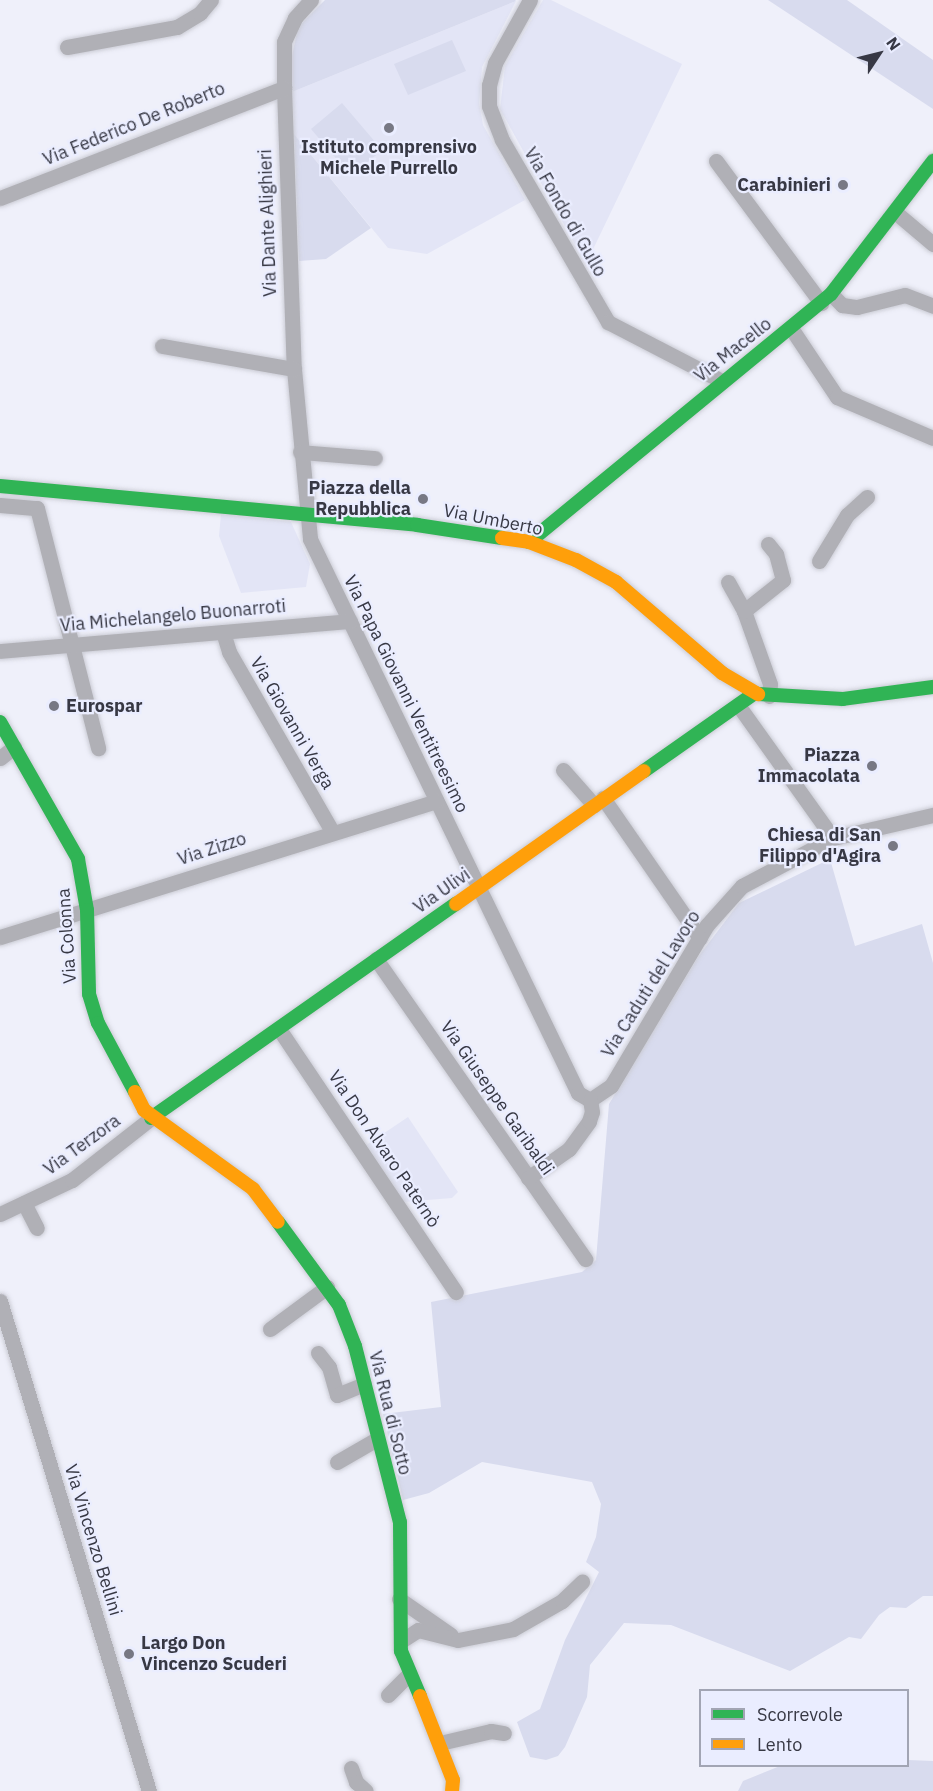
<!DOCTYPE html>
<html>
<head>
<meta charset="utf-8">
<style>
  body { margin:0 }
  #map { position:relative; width:933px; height:1791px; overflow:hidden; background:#eff0fa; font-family:"IBM Plex Sans",sans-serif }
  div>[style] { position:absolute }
  .built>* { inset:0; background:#e3e5f6 }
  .green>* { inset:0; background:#d8dbee }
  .roads { filter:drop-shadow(0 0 2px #cbccd5) drop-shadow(0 0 2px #cbccd5) }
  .street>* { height:15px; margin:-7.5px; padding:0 7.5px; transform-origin:7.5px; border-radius:7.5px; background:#b0b0b6 }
  .fast>* { height:14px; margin:-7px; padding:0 7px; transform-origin:7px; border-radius:7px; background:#30b455 }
  .slow>* { height:14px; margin:-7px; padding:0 7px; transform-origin:7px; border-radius:7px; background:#ff9f0a }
  .dots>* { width:16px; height:16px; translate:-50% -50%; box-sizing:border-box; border:3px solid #eaedff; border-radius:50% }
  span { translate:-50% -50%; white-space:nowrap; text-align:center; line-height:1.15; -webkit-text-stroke:4.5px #eaedff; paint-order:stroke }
  .street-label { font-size:18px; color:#373844 }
  .poi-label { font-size:18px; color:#373844; font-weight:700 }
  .right { translate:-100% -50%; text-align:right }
  .left { translate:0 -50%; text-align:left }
  .legend { position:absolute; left:699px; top:1689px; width:210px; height:78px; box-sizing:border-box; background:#eaedff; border:2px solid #a2a5b4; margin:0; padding:8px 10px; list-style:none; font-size:18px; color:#373844 }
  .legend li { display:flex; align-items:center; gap:12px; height:30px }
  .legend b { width:30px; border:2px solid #a2a5b4 }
  .north { position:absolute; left:849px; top:24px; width:60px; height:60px; -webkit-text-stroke:4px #eaedff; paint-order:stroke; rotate:55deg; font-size:16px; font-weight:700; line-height:24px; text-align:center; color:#373844 }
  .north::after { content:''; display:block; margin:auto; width:21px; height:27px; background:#373844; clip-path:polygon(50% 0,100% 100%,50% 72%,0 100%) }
</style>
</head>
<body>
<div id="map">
  <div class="built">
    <i style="clip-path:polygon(543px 0,551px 0,682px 64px,586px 264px,500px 109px,505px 66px)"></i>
    <i style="clip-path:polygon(516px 1px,482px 67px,479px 103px,483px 125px,525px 200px,427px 254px,388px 248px,294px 134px,292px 92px)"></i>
    <i style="clip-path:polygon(221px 514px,291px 522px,310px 564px,306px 587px,241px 593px,219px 536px)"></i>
    <i style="clip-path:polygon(408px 1117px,458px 1192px,452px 1198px,403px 1202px,365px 1146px)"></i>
  </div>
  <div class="green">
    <i style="clip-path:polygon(325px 0,515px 0,516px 1px,292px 92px,292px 56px,298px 27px)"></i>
    <i style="clip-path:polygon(768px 0,847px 0,933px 60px,933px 109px)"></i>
    <i style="clip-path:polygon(452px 40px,466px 71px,408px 95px,394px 64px)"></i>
    <i style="clip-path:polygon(342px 103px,382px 150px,351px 176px,311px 129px)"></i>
    <i style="clip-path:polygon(294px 134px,371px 228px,326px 259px,299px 261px)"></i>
    <i style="clip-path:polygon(830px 859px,855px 946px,922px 924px,933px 963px,933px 1596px,923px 1596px,906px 1608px,890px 1607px,879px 1615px,861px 1639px,849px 1637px,790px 1671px,671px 1625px,624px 1623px,590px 1665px,587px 1697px,565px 1747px,558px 1756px,546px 1760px,530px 1757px,517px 1722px,540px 1709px,565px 1640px,599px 1572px,586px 1562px,596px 1537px,601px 1504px,592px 1482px,482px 1462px,429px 1493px,403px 1500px,383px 1414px,441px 1407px,431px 1302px,582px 1272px,596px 1260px,609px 1104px,698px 957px,739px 903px)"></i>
    <i style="clip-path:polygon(908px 1760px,933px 1761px,933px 1791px,738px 1791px,743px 1781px,780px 1766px,908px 1766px)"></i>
  </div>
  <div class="roads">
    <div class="street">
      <i style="left:311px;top:0;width:24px;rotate:132deg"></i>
      <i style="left:295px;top:18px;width:26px;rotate:115deg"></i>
      <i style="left:284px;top:42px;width:46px;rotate:90deg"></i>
      <i style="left:284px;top:88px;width:281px;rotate:88deg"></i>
      <i style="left:294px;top:369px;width:171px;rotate:84.6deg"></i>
      <i style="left:310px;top:539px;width:615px;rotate:64.18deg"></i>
      <i style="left:578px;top:1093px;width:14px;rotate:30deg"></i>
      <i style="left:530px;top:0;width:72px;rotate:119.1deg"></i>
      <i style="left:495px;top:63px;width:23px;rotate:105deg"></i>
      <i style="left:489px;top:85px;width:21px;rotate:90deg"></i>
      <i style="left:489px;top:106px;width:36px;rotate:69deg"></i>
      <i style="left:502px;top:140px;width:211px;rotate:59.8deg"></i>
      <i style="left:608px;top:322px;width:128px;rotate:27.4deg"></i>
      <i style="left:67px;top:47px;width:112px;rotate:-10.3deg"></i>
      <i style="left:177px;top:27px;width:27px;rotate:-31deg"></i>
      <i style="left:200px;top:13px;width:17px;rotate:-50deg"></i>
      <i style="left:716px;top:161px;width:177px;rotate:53.5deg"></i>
      <i style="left:0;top:198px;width:305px;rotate:-21.2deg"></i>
      <i style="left:895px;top:212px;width:50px;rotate:40.1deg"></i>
      <i style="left:831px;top:294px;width:16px;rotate:45deg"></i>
      <i style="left:842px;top:305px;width:15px;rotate:8deg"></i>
      <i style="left:857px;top:307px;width:49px;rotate:-14deg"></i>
      <i style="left:905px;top:295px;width:30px;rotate:21deg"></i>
      <i style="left:791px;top:328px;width:83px;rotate:56.3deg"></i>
      <i style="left:837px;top:397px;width:104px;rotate:23.1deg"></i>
      <i style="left:162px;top:346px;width:134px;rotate:9.9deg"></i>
      <i style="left:300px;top:452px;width:75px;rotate:4.6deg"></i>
      <i style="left:0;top:505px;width:37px;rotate:5deg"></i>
      <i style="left:37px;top:508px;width:248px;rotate:75.7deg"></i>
      <i style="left:768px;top:544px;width:13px;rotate:51deg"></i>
      <i style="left:776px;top:554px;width:27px;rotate:75deg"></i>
      <i style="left:783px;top:580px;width:50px;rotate:141.5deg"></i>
      <i style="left:744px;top:611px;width:77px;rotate:70.4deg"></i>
      <i style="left:770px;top:684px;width:12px;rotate:95deg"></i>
      <i style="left:819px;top:561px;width:54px;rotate:-58.7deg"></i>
      <i style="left:847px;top:515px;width:27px;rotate:-42deg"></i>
      <i style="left:728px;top:582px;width:33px;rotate:61deg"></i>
      <i style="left:223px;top:632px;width:21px;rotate:73deg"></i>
      <i style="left:229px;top:652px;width:207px;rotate:60.1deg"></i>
      <i style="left:0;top:651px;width:351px;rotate:-4.9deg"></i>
      <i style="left:738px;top:705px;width:163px;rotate:54.5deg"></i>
      <i style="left:0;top:758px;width:18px;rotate:-38deg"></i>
      <i style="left:563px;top:770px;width:47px;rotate:48.5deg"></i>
      <i style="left:603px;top:798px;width:170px;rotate:55.3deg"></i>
      <i style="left:0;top:937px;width:457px;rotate:-17.3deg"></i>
      <i style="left:376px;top:959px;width:366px;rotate:55.1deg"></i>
      <i style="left:279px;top:1029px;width:317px;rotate:56.1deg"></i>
      <i style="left:590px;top:1100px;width:25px;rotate:-34deg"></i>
      <i style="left:611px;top:1086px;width:187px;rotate:-59.2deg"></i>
      <i style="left:707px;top:925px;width:52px;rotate:-48.1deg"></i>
      <i style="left:742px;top:886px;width:103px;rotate:-27.8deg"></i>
      <i style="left:833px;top:838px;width:103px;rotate:-13deg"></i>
      <i style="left:528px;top:1178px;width:50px;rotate:-35.3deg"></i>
      <i style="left:569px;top:1149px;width:34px;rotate:-54deg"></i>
      <i style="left:589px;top:1121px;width:9px;rotate:-72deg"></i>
      <i style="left:592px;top:1112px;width:12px;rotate:-99deg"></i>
      <i style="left:24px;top:1203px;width:28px;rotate:63deg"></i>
      <i style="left:0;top:1214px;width:80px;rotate:-25.3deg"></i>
      <i style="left:72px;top:1180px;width:100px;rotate:-38.1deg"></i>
      <i style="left:0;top:1301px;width:512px;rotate:73.09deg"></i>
      <i style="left:270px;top:1329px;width:71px;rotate:-36.4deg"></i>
      <i style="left:318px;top:1353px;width:18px;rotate:52deg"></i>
      <i style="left:329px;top:1367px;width:29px;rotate:74deg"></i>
      <i style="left:337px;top:1395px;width:29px;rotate:-22deg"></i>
      <i style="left:337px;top:1462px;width:46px;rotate:-29.9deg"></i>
      <i style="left:399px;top:1599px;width:63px;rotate:34.7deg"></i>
      <i style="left:401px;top:1641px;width:20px;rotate:-33deg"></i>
      <i style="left:418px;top:1630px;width:41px;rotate:14deg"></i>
      <i style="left:458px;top:1640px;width:56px;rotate:-11.3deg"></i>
      <i style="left:513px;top:1629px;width:56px;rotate:-29.7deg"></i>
      <i style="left:562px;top:1601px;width:28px;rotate:-44deg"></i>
      <i style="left:388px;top:1695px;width:30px;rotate:-45deg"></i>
      <i style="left:440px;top:1743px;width:52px;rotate:-13.2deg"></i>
      <i style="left:491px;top:1731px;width:13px;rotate:9deg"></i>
      <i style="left:351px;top:1768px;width:15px;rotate:70deg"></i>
      <i style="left:356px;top:1782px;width:13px;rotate:42deg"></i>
    </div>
    <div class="fast">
      <i style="left:0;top:486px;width:419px;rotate:5.3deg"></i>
      <i style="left:417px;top:525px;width:86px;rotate:8.7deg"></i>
      <i style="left:529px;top:542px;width:391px;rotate:-39.4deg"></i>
      <i style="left:831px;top:294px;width:168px;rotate:-52.5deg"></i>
      <i style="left:758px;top:694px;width:85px;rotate:3.4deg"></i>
      <i style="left:843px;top:699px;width:91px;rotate:-7.6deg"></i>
      <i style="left:0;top:722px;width:158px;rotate:60.3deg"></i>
      <i style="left:78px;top:859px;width:52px;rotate:80deg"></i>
      <i style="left:87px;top:910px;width:84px;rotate:88.6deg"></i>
      <i style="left:89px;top:994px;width:30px;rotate:73deg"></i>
      <i style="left:98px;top:1023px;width:78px;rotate:61.8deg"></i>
      <i style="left:644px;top:771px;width:136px;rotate:-35.1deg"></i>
      <i style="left:151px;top:1118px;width:373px;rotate:-35.1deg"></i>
      <i style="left:278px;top:1222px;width:103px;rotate:53.7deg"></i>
      <i style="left:339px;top:1305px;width:44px;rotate:68.7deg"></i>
      <i style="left:355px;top:1346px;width:182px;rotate:75.7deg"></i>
      <i style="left:400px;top:1522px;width:129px;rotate:89.6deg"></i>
      <i style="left:401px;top:1651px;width:49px;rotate:67.1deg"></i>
    </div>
    <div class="slow">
      <i style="left:502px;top:538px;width:27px;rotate:8deg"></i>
      <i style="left:529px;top:542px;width:50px;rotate:21deg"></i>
      <i style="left:576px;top:560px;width:46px;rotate:28.8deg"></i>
      <i style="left:616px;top:582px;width:140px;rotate:40.6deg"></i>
      <i style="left:722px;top:673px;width:42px;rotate:30.3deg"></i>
      <i style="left:456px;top:904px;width:230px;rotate:-35.3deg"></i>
      <i style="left:135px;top:1092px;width:20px;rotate:63deg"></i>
      <i style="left:144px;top:1110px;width:135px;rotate:35.9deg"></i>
      <i style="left:253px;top:1189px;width:41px;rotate:52.9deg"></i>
      <i style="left:420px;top:1696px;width:90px;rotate:68.6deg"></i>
      <i style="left:453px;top:1780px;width:11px;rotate:95deg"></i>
    </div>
  </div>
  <div class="dots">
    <i style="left:389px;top:128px;background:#777884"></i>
    <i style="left:843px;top:185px;background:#777884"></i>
    <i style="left:423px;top:499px;background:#777884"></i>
    <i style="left:54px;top:706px;background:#777884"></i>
    <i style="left:872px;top:766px;background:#777884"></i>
    <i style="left:893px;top:846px;background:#777884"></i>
    <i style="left:129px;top:1654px;background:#777884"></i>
  </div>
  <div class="street-label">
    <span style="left:134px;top:124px;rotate:-22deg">Via Federico De Roberto</span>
    <span style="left:565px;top:212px;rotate:60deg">Via Fondo di Gullo</span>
    <span style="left:268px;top:223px;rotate:-92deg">Via Dante Alighieri</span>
    <span style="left:733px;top:350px;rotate:-38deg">Via Macello</span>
    <span style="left:493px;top:520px;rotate:11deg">Via Umberto</span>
    <span style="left:173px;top:616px;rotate:-5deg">Via Michelangelo Buonarroti</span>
    <span style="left:406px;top:694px;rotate:64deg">Via Papa Giovanni Ventitreesimo</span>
    <span style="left:292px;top:723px;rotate:60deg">Via Giovanni Verga</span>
    <span style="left:212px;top:849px;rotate:-18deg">Via Zizzo</span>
    <span style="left:442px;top:891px;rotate:-35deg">Via Ulivi</span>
    <span style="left:67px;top:936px;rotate:-94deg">Via Colonna</span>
    <span style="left:651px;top:984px;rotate:-58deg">Via Caduti del Lavoro</span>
    <span style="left:497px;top:1098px;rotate:55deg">Via Giuseppe Garibaldi</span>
    <span style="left:82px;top:1145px;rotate:-36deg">Via Terzora</span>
    <span style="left:384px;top:1149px;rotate:56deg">Via Don Alvaro Paternò</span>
    <span style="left:390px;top:1413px;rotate:76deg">Via Rua di Sotto</span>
    <span style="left:93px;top:1540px;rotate:73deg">Via Vincenzo Bellini</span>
  </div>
  <div class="poi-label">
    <span style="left:389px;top:158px">Istituto comprensivo<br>Michele Purrello</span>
    <span class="right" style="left:831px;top:185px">Carabinieri</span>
    <span class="right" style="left:411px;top:499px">Piazza della<br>Repubblica</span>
    <span class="left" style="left:66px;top:706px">Eurospar</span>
    <span class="right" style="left:860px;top:766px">Piazza<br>Immacolata</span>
    <span class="right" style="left:881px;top:846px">Chiesa di San<br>Filippo d'Agira</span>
    <span class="left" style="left:141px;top:1654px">Largo Don<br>Vincenzo Scuderi</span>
  </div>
  <ul class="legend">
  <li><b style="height:8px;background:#30b455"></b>Scorrevole</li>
  <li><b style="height:8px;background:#ff9f0a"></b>Lento</li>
  </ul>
  <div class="north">N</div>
</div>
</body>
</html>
